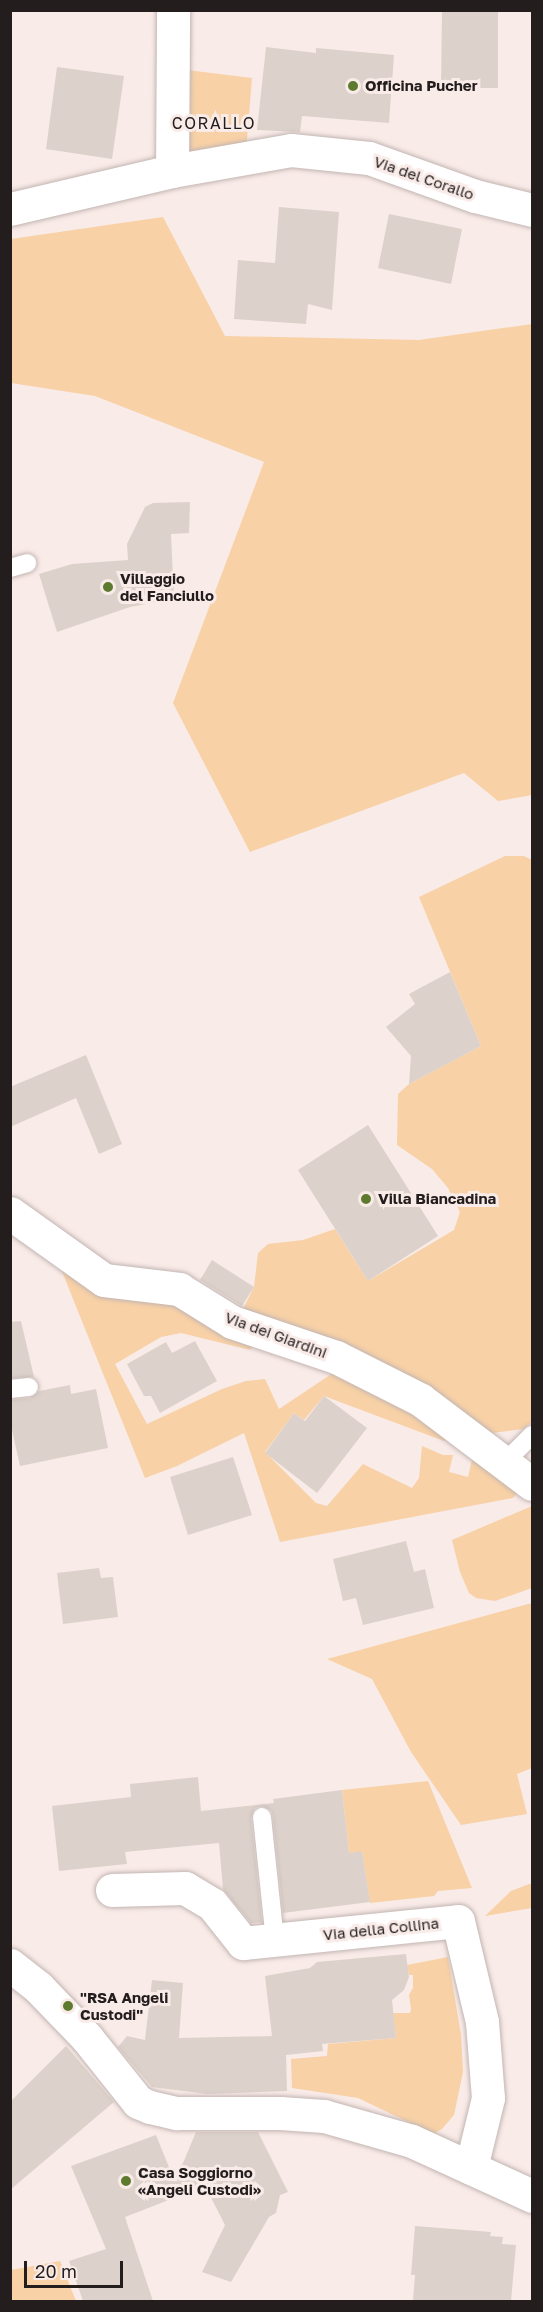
<!DOCTYPE html>
<html>
<head>
<meta charset="utf-8">
<style>
  body { margin:0 }
  #map { position:relative; width:543px; height:2312px; overflow:hidden; background:#f9ebe8; font-family:"Golos Text",sans-serif }
  div>[style] { position:absolute }
  .green>* { inset:0; background:#f8d1a6 }
  .building>* { inset:0; background:#ddd2cb }
  .roads { filter:drop-shadow(0 0 2px #c2b5b2) drop-shadow(0 0 2px #c2b5b2) }
  .service>* { height:18px; margin:-9px; padding:0 9px; transform-origin:9px; border-radius:9px; background:#fff }
  .minor>* { height:33px; margin:-16.5px; padding:0 16.5px; transform-origin:16.5px; border-radius:16.5px; background:#fff }
  .dots>* { width:16px; height:16px; translate:-50% -50%; box-sizing:border-box; border:3px solid #f9ebe8; border-radius:50% }
  span { translate:-50% -50%; white-space:nowrap; text-align:center; line-height:1.15; -webkit-text-stroke:6px #f9ebe8; paint-order:stroke }
  .poi-label { font-size:15px; color:#231e1d; font-weight:700 }
  .left { translate:0 -50%; text-align:left }
  .street-label { font-size:15px; color:#231e1d }
  .neighbourhood-label { font-size:16px; color:#231e1d; letter-spacing:1.5px }
  .frame { position:absolute; inset:0; border:12px solid #231e1d; pointer-events:none }
  .scale { position:absolute; left:24px; top:2261px; width:99px; height:27px; box-sizing:border-box; border:3px solid #231e1d; border-top:0; padding-left:8px; font-size:18px; line-height:21px; white-space:nowrap; color:#231e1d; -webkit-text-stroke:4px #f9ebe8; paint-order:stroke }
</style>
</head>
<body>
<div id="map">
  <div class="green">
    <i style="clip-path:polygon(187px 70px,252px 78px,246px 151px,187px 157px)"></i>
    <i style="clip-path:polygon(163px 217px,225px 336px,419px 340px,532px 324px,532px 795px,498px 801px,464px 773px,250px 852px,173px 703px,264px 462px,95px 396px,11px 383px,11px 239px)"></i>
    <i style="clip-path:polygon(505px 856px,524px 856px,532px 860px,532px 1422px,523px 1429px,492px 1433px,242px 1311px,254px 1287px,258px 1253px,268px 1244px,303px 1240px,335px 1229px,368px 1281px,454px 1230px,460px 1212px,448px 1188px,432px 1169px,397px 1145px,398px 1094px,409px 1084px,481px 1046px,419px 897px)"></i>
    <i style="clip-path:polygon(61px 1269px,91px 1291px,124px 1297px,180px 1300px,260px 1339px,250px 1350px,181px 1333px,161px 1337px,115px 1364px,147px 1424px,222px 1389px,246px 1381px,265px 1379px,279px 1409px,336px 1371px,454px 1435px,452px 1439px,444px 1441px,324px 1396px,304px 1420px,294px 1413px,265px 1452px,316px 1503px,327px 1506px,363px 1464px,412px 1488px,419px 1478px,422px 1446px,443px 1455px,453px 1455px,449px 1472px,468px 1477px,472px 1460px,486px 1464px,521px 1489px,513px 1498px,280px 1542px,244px 1433px,177px 1466px,145px 1478px)"></i>
    <i style="clip-path:polygon(532px 1506px,532px 1588px,495px 1601px,476px 1598px,469px 1593px,460px 1572px,452px 1540px)"></i>
    <i style="clip-path:polygon(532px 1603px,532px 1768px,517px 1774px,527px 1814px,461px 1825px,411px 1752px,372px 1679px,327px 1659px)"></i>
    <i style="clip-path:polygon(428px 1781px,472px 1888px,438px 1891px,434px 1896px,370px 1903px,362px 1852px,349px 1853px,342px 1790px)"></i>
    <i style="clip-path:polygon(532px 1883px,532px 1908px,485px 1916px,511px 1891px)"></i>
    <i style="clip-path:polygon(448px 1957px,461px 2035px,463px 2072px,454px 2115px,442px 2129px,433px 2134px,358px 2098px,292px 2088px,291px 2059px,327px 2056px,328px 2044px,396px 2038px,393px 2013px,410px 2013px,411px 2009px,409px 1995px,413px 1988px,413px 1975px,409px 1975px,407px 1965px)"></i>
    <i style="clip-path:polygon(60px 2261px,76px 2301px,11px 2301px,11px 2270px)"></i>
  </div>
  <div class="building">
    <i style="clip-path:polygon(442px 10px,498px 10px,498px 88px,441px 88px)"></i>
    <i style="clip-path:polygon(266px 47px,316px 53px,316px 48px,394px 55px,389px 123px,302px 116px,300px 132px,257px 130px)"></i>
    <i style="clip-path:polygon(57px 67px,124px 76px,112px 159px,46px 149px)"></i>
    <i style="clip-path:polygon(279px 207px,339px 212px,332px 310px,308px 304px,306px 324px,234px 319px,238px 260px,275px 263px)"></i>
    <i style="clip-path:polygon(389px 214px,462px 229px,451px 284px,378px 268px)"></i>
    <i style="clip-path:polygon(190px 502px,189px 533px,171px 534px,174px 599px,130px 607px,57px 632px,39px 574px,72px 564px,128px 560px,127px 544px,145px 507px,153px 503px)"></i>
    <i style="clip-path:polygon(450px 972px,481px 1046px,409px 1084px,411px 1056px,386px 1027px,415px 1004px,409px 994px)"></i>
    <i style="clip-path:polygon(86px 1055px,122px 1144px,99px 1154px,76px 1098px,10px 1127px,10px 1087px)"></i>
    <i style="clip-path:polygon(368px 1125px,438px 1236px,368px 1281px,298px 1170px)"></i>
    <i style="clip-path:polygon(212px 1260px,254px 1287px,242px 1306px,200px 1280px)"></i>
    <i style="clip-path:polygon(21px 1321px,34px 1377px,10px 1378px,10px 1322px)"></i>
    <i style="clip-path:polygon(195px 1341px,217px 1381px,160px 1413px,151px 1396px,144px 1396px,127px 1364px,166px 1342px,172px 1353px)"></i>
    <i style="clip-path:polygon(70px 1385px,71px 1394px,96px 1389px,108px 1448px,20px 1466px,10px 1421px,10px 1400px,30px 1398px,39px 1391px)"></i>
    <i style="clip-path:polygon(324px 1396px,367px 1428px,317px 1493px,265px 1453px,294px 1413px,305px 1421px)"></i>
    <i style="clip-path:polygon(233px 1457px,252px 1515px,188px 1535px,170px 1477px)"></i>
    <i style="clip-path:polygon(406px 1541px,414px 1572px,425px 1569px,434px 1608px,363px 1625px,356px 1598px,343px 1601px,333px 1559px)"></i>
    <i style="clip-path:polygon(99px 1568px,101px 1578px,113px 1577px,118px 1617px,63px 1624px,57px 1573px)"></i>
    <i style="clip-path:polygon(198px 1777px,201px 1811px,274px 1803px,273px 1799px,342px 1790px,349px 1853px,362px 1851px,370px 1902px,283px 1913px,273px 1816px,271px 1810px,261px 1806px,255px 1808px,251px 1818px,262px 1922px,251px 1923px,223px 1889px,219px 1843px,125px 1852px,127px 1864px,59px 1871px,52px 1806px,131px 1797px,130px 1784px)"></i>
    <i style="clip-path:polygon(406px 1954px,409px 1977px,404px 1990px,392px 2000px,396px 2038px,322px 2044px,323px 2051px,286px 2055px,287px 2091px,207px 2094px,152px 2087px,118px 2047px,127px 2036px,145px 2040px,152px 1980px,183px 1983px,179px 2038px,272px 2036px,265px 1976px,310px 1968px,317px 1962px)"></i>
    <i style="clip-path:polygon(66px 2046px,114px 2102px,10px 2190px,10px 2102px)"></i>
    <i style="clip-path:polygon(196px 2132px,258px 2132px,288px 2192px,280px 2195px,276px 2213px,269px 2217px,231px 2282px,202px 2272px,225px 2225px,205px 2186px,125px 2217px,153px 2301px,83px 2301px,69px 2261px,106px 2249px,71px 2166px,156px 2135px,175px 2182px)"></i>
    <i style="clip-path:polygon(415px 2226px,491px 2232px,490px 2236px,503px 2237px,502px 2244px,516px 2245px,511px 2301px,413px 2300px,415px 2275px,411px 2275px)"></i>
  </div>
  <div class="roads">
    <div class="service">
      <i style="left:10px;top:568px;width:18px;rotate:-16deg"></i>
      <i style="left:10px;top:1389px;width:19px;rotate:-6deg"></i>
      <i style="left:504px;top:1463px;width:40px;rotate:-45deg"></i>
      <i style="left:262px;top:1817px;width:124px;rotate:84deg"></i>
    </div>
    <div class="minor">
      <i style="left:172px;top:171px;width:161px;rotate:-89.6deg"></i>
      <i style="left:10px;top:209px;width:166px;rotate:-13.2deg"></i>
      <i style="left:172px;top:171px;width:121px;rotate:-10deg"></i>
      <i style="left:291px;top:150px;width:78px;rotate:5.9deg"></i>
      <i style="left:369px;top:158px;width:113px;rotate:19.7deg"></i>
      <i style="left:475px;top:196px;width:59px;rotate:13.8deg"></i>
      <i style="left:10px;top:1213px;width:115px;rotate:35.5deg"></i>
      <i style="left:104px;top:1280px;width:76px;rotate:6.8deg"></i>
      <i style="left:179px;top:1289px;width:62px;rotate:31.9deg"></i>
      <i style="left:232px;top:1322px;width:110px;rotate:18.6deg"></i>
      <i style="left:336px;top:1357px;width:95px;rotate:26.8deg"></i>
      <i style="left:421px;top:1400px;width:139px;rotate:37.1deg"></i>
      <i style="left:112px;top:1890px;width:73px;rotate:-1.6deg"></i>
      <i style="left:185px;top:1888px;width:31px;rotate:31deg"></i>
      <i style="left:212px;top:1904px;width:50px;rotate:51.5deg"></i>
      <i style="left:243px;top:1943px;width:216px;rotate:-5.8deg"></i>
      <i style="left:458px;top:1921px;width:104px;rotate:76.6deg"></i>
      <i style="left:482px;top:2022px;width:76px;rotate:85.5deg"></i>
      <i style="left:488px;top:2098px;width:72px;rotate:103.7deg"></i>
      <i style="left:10px;top:1965px;width:36px;rotate:38deg"></i>
      <i style="left:38px;top:1987px;width:71px;rotate:46.1deg"></i>
      <i style="left:87px;top:2038px;width:82px;rotate:51.4deg"></i>
      <i style="left:138px;top:2102px;width:13px;rotate:23deg"></i>
      <i style="left:150px;top:2107px;width:28px;rotate:13deg"></i>
      <i style="left:177px;top:2113px;width:103px"></i>
      <i style="left:280px;top:2113px;width:44px;rotate:3.9deg"></i>
      <i style="left:324px;top:2116px;width:91px;rotate:15.9deg"></i>
      <i style="left:412px;top:2141px;width:132px;rotate:24.6deg"></i>
    </div>
  </div>
  <div class="dots">
    <i style="left:353px;top:86px;background:#5d7a2f"></i>
    <i style="left:108px;top:587px;background:#5d7a2f"></i>
    <i style="left:366px;top:1199px;background:#5d7a2f"></i>
    <i style="left:68px;top:2006px;background:#5d7a2f"></i>
    <i style="left:126px;top:2181px;background:#5d7a2f"></i>
  </div>
  <div class="poi-label">
    <span class="left" style="left:365px;top:86px">Officina Pucher</span>
    <span class="left" style="left:120px;top:587px">Villaggio<br>del Fanciullo</span>
    <span class="left" style="left:378px;top:1199px">Villa Biancadina</span>
    <span class="left" style="left:80px;top:2006px">"RSA Angeli<br>Custodi"</span>
    <span class="left" style="left:138px;top:2181px">Casa Soggiorno<br>«Angeli Custodi»</span>
  </div>
  <div class="street-label">
    <span style="left:424px;top:178px;rotate:19deg">Via del Corallo</span>
    <span style="left:276px;top:1335px;rotate:20deg">Via dei Giardini</span>
    <span style="left:381px;top:1929px;rotate:-6deg">Via della Collina</span>
  </div>
  <div class="neighbourhood-label">
    <span style="left:214px;top:123px">CORALLO</span>
  </div>
  <div class="frame"></div>
  <div class="scale">20 m</div>
</div>
</body>
</html>
